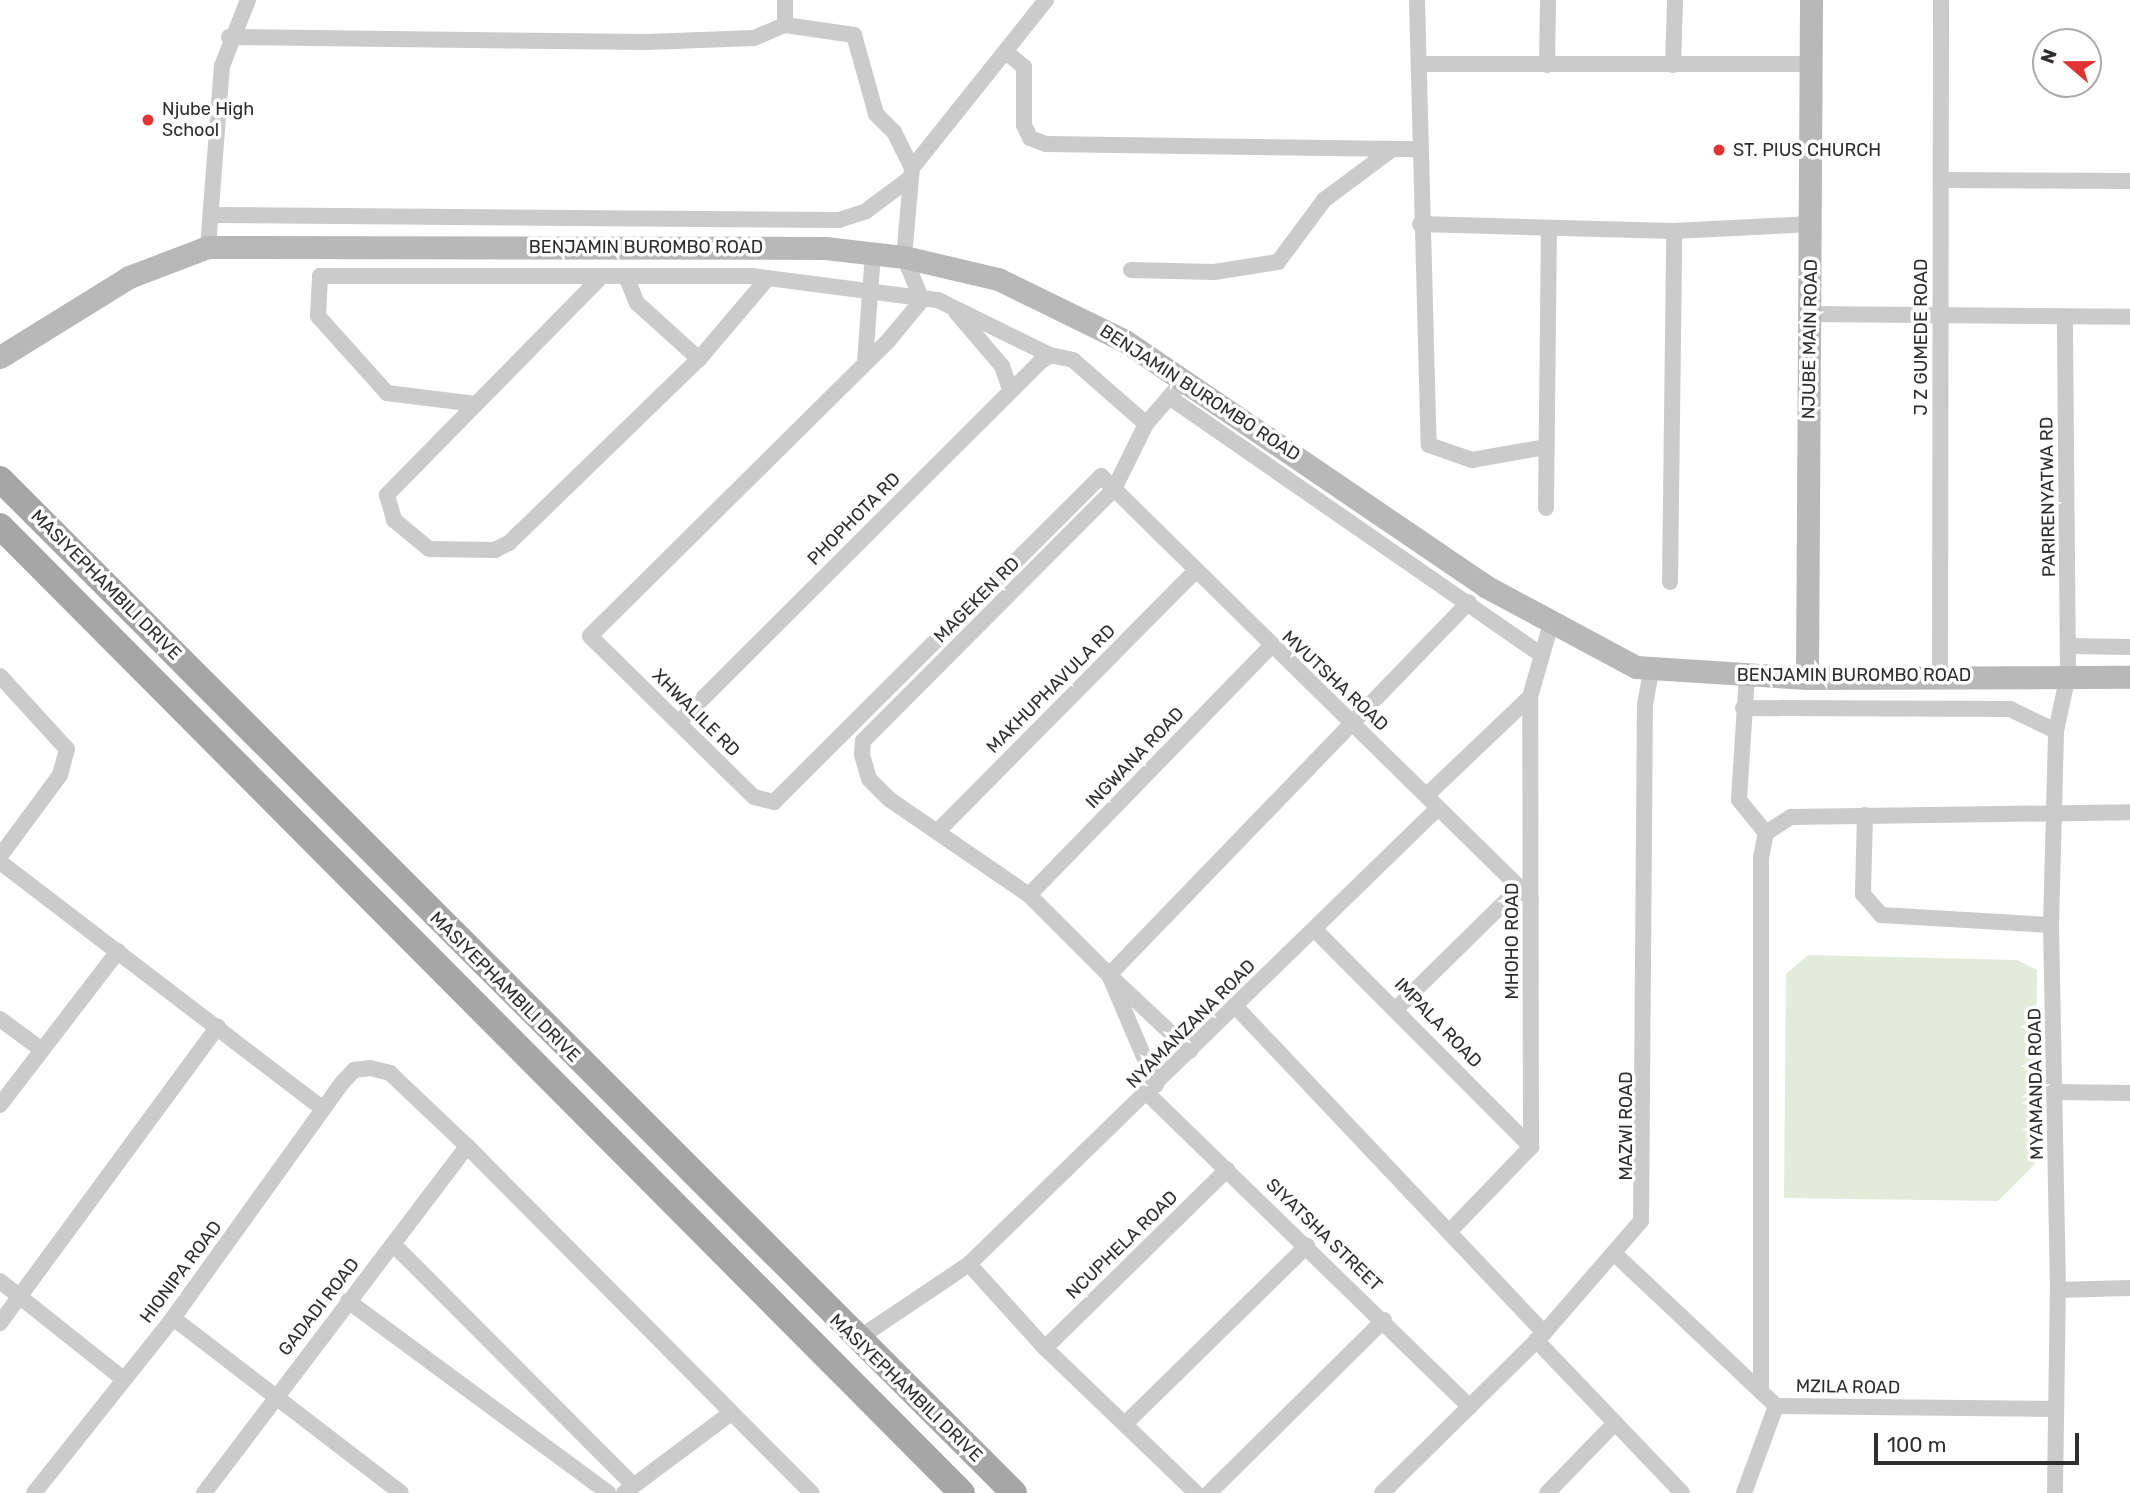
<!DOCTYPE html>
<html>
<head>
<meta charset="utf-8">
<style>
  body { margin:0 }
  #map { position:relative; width:2130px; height:1493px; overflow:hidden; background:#fff; font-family:Rubik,sans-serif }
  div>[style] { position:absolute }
  .green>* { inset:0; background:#e3ebdb }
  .street>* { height:16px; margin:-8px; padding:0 8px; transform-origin:8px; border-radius:8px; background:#cbcbcb }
  .secondary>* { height:23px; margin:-11.5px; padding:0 11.5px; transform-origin:11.5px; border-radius:11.5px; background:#b8b8b8 }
  .primary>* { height:26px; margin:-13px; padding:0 13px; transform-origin:13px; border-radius:13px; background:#a6a6a6 }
  .dots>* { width:19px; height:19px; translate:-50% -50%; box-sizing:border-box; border:4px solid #fff; border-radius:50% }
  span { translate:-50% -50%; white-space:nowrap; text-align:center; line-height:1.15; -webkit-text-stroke:7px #fff; paint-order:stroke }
  .poi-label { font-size:18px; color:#2e2e2e }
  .left { translate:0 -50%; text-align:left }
  .street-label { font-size:18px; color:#2e2e2e }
  .north { position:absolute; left:2032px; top:28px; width:70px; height:70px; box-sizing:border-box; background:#fff; border:2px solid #ababab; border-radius:50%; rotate:290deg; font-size:19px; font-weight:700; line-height:28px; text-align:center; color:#2e2e2e }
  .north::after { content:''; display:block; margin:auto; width:24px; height:32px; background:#e43131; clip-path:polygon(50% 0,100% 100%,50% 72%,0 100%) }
  .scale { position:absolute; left:1874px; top:1433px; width:205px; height:32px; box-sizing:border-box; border:4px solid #2e2e2e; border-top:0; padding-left:9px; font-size:21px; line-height:24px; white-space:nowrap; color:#2e2e2e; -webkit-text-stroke:5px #fff; paint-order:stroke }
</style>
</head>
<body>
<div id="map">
  <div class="green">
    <i style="clip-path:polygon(1808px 955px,2017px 960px,2037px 970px,2035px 1164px,1998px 1201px,1784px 1198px,1786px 974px)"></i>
  </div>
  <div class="street">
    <i style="left:1417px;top:0;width:445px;rotate:88.5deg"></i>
    <i style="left:1429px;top:445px;width:46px;rotate:19.2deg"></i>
    <i style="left:1472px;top:460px;width:75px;rotate:-10deg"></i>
    <i style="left:785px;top:25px;width:25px;rotate:-90deg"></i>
    <i style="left:229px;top:37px;width:418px;rotate:0.7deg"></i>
    <i style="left:647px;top:42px;width:107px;rotate:-2.1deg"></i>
    <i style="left:754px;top:38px;width:34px;rotate:-23deg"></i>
    <i style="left:785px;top:25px;width:70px;rotate:8.2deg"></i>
    <i style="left:854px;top:35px;width:82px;rotate:74.4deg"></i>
    <i style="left:876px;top:114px;width:25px;rotate:45deg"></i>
    <i style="left:894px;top:132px;width:40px;rotate:63.4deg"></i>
    <i style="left:1007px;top:53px;width:22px;rotate:39deg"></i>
    <i style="left:1024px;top:67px;width:58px;rotate:90deg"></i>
    <i style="left:1024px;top:125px;width:14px;rotate:65deg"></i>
    <i style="left:1030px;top:138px;width:17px;rotate:21deg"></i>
    <i style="left:1046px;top:144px;width:373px;rotate:0.8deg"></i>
    <i style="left:1420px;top:64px;width:392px"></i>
    <i style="left:1547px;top:65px;width:65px;rotate:-89.1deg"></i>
    <i style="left:1673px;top:65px;width:65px;rotate:-88.2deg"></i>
    <i style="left:1941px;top:180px;width:189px;rotate:0.3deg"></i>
    <i style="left:212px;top:215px;width:627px;rotate:0.46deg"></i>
    <i style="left:839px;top:220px;width:28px;rotate:-18deg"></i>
    <i style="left:866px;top:211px;width:54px;rotate:-36.7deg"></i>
    <i style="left:1420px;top:224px;width:254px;rotate:1.6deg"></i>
    <i style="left:1674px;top:231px;width:137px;rotate:-2.9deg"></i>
    <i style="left:208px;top:247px;width:182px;rotate:-85.6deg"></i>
    <i style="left:222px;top:66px;width:71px;rotate:-68.5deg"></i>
    <i style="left:1131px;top:270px;width:83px;rotate:1.4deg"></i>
    <i style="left:1214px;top:272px;width:65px;rotate:-8.9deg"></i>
    <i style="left:1278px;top:262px;width:77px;rotate:-53.4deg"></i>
    <i style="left:1324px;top:200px;width:84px;rotate:-36.7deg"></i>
    <i style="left:602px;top:276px;width:307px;rotate:134.5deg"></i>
    <i style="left:387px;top:495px;width:26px;rotate:74deg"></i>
    <i style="left:394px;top:520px;width:45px;rotate:39.6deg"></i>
    <i style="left:429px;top:549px;width:66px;rotate:0.9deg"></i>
    <i style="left:495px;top:550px;width:16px;rotate:-27deg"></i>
    <i style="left:509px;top:543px;width:264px;rotate:-44.1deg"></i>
    <i style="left:699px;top:359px;width:106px;rotate:-49.6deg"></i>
    <i style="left:626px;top:276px;width:29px;rotate:68deg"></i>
    <i style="left:637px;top:303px;width:84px;rotate:42.1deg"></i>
    <i style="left:922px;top:300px;width:53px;rotate:129.7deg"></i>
    <i style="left:888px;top:341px;width:419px;rotate:135.3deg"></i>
    <i style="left:590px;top:636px;width:8px;rotate:45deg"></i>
    <i style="left:596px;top:642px;width:221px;rotate:44.5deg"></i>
    <i style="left:754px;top:797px;width:21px;rotate:14deg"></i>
    <i style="left:774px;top:802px;width:462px;rotate:-44.9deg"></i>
    <i style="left:1101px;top:476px;width:603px;rotate:44.53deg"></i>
    <i style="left:922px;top:300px;width:47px;rotate:-112.7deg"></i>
    <i style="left:904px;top:257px;width:89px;rotate:-84.9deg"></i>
    <i style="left:912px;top:168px;width:215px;rotate:-51.4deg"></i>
    <i style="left:956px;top:312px;width:71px;rotate:49.6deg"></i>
    <i style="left:1002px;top:366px;width:24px;rotate:71deg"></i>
    <i style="left:1809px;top:314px;width:321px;rotate:0.5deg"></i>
    <i style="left:865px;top:362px;width:109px;rotate:-85.8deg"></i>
    <i style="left:1169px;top:397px;width:451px;rotate:34.7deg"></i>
    <i style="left:476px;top:404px;width:90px;rotate:-173deg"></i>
    <i style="left:387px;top:393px;width:103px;rotate:-131.9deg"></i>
    <i style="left:318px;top:316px;width:40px;rotate:-87.1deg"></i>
    <i style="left:320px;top:276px;width:432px"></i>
    <i style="left:752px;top:276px;width:188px;rotate:7.4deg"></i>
    <i style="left:938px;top:300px;width:125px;rotate:26.2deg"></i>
    <i style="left:1546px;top:508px;width:278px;rotate:-89.4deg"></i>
    <i style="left:1670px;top:582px;width:351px;rotate:-89.3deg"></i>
    <i style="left:2069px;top:646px;width:61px;rotate:0.9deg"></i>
    <i style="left:1940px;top:674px;width:674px;rotate:-89.91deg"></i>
    <i style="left:1747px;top:675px;width:125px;rotate:93.7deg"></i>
    <i style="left:1739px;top:800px;width:43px;rotate:50.7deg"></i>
    <i style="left:0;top:676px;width:99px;rotate:47.5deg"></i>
    <i style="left:67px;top:749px;width:27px;rotate:105deg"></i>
    <i style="left:60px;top:775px;width:101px;rotate:126.5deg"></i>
    <i style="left:1743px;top:708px;width:267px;rotate:0.2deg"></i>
    <i style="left:2010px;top:709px;width:51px;rotate:25.6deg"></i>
    <i style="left:679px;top:722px;width:510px;rotate:-44.92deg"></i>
    <i style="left:1040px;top:362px;width:12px;rotate:-35deg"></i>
    <i style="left:1050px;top:355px;width:24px;rotate:12deg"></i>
    <i style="left:1073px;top:360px;width:97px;rotate:41.2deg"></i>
    <i style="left:1427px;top:795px;width:142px;rotate:-43.6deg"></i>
    <i style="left:1865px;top:815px;width:79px;rotate:91.5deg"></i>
    <i style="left:1863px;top:894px;width:28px;rotate:49deg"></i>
    <i style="left:1881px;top:915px;width:170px;rotate:3.4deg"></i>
    <i style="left:937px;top:832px;width:364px;rotate:-45.3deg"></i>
    <i style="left:0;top:862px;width:407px;rotate:37.4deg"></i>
    <i style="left:1029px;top:895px;width:346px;rotate:-45.8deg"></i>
    <i style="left:1314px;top:929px;width:308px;rotate:45.1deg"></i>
    <i style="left:1236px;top:1007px;width:448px;rotate:46.6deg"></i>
    <i style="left:1398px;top:1007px;width:171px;rotate:-44.5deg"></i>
    <i style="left:0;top:1019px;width:52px;rotate:36.4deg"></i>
    <i style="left:1190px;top:1051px;width:111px;rotate:-136.8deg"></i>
    <i style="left:1109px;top:975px;width:518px;rotate:-46.02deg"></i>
    <i style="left:1156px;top:1085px;width:120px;rotate:-113.1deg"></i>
    <i style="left:1109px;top:975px;width:113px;rotate:-135deg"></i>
    <i style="left:1029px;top:895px;width:170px;rotate:-145.6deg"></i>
    <i style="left:889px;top:799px;width:28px;rotate:-135deg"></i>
    <i style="left:869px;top:779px;width:26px;rotate:-106deg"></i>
    <i style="left:862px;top:754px;width:13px;rotate:-86deg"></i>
    <i style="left:863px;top:741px;width:356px;rotate:-45.1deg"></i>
    <i style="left:1114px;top:489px;width:72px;rotate:-63.8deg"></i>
    <i style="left:1146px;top:424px;width:58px;rotate:-49.2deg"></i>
    <i style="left:2057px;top:1092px;width:73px;rotate:0.8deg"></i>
    <i style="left:1148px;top:1094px;width:449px;rotate:44.2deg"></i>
    <i style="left:0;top:1105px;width:194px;rotate:-52.5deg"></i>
    <i style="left:1452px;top:1229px;width:114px;rotate:-46.1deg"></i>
    <i style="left:1531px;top:1147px;width:450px;rotate:-90.1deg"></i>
    <i style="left:1530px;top:697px;width:76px;rotate:-74deg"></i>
    <i style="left:393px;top:1244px;width:339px;rotate:45.1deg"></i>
    <i style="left:1616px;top:1255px;width:220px;rotate:43.3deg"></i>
    <i style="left:1776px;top:1406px;width:279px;rotate:0.6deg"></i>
    <i style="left:969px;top:1264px;width:113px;rotate:47.9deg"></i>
    <i style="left:1045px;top:1348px;width:209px;rotate:43.8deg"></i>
    <i style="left:0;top:1281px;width:156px;rotate:38.5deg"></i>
    <i style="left:2058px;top:1290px;width:72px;rotate:-1.6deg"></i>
    <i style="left:348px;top:1301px;width:323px;rotate:36.4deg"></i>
    <i style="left:173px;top:1318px;width:287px;rotate:37.5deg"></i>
    <i style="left:0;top:1323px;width:368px;rotate:-53.7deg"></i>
    <i style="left:856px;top:1340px;width:136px;rotate:-33.9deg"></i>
    <i style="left:969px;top:1264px;width:654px;rotate:-44.19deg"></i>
    <i style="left:1536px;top:1340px;width:211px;rotate:46.3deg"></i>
    <i style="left:1045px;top:1348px;width:255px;rotate:-44.4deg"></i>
    <i style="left:1761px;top:1392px;width:534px;rotate:-90deg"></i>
    <i style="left:1761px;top:858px;width:25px;rotate:-79deg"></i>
    <i style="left:1766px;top:833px;width:30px;rotate:-33deg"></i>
    <i style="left:1791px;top:817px;width:339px;rotate:-0.8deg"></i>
    <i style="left:1127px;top:1422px;width:252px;rotate:-44.4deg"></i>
    <i style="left:34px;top:1493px;width:223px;rotate:-51.5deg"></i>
    <i style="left:173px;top:1318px;width:289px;rotate:-54.3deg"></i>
    <i style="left:342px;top:1083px;width:18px;rotate:-47deg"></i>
    <i style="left:354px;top:1070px;width:16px;rotate:-7deg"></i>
    <i style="left:370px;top:1068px;width:21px;rotate:14deg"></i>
    <i style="left:390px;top:1073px;width:106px;rotate:43.5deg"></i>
    <i style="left:467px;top:1146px;width:489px;rotate:45.2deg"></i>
    <i style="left:204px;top:1493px;width:435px;rotate:-52.8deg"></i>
    <i style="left:624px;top:1493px;width:134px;rotate:-36.8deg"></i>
    <i style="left:1209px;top:1493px;width:246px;rotate:-44.7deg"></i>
    <i style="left:1382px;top:1493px;width:228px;rotate:-44.6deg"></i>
    <i style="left:1544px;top:1333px;width:148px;rotate:-49.1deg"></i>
    <i style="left:1641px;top:1221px;width:516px;rotate:-89.56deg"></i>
    <i style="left:1645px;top:705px;width:35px;rotate:-80deg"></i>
    <i style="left:1651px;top:671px;width:10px;rotate:-169deg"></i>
    <i style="left:1547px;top:1493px;width:98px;rotate:-45.8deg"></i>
    <i style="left:1744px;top:1493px;width:93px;rotate:-69.8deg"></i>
    <i style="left:2055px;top:1493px;width:203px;rotate:-89.2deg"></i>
    <i style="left:2058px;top:1290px;width:365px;rotate:-91.1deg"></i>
    <i style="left:2051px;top:925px;width:194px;rotate:-88.5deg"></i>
    <i style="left:2056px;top:731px;width:57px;rotate:-77.9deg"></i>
    <i style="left:2068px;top:675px;width:356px;rotate:-90.5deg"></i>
  </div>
  <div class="secondary">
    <i style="left:0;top:357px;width:152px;rotate:-31.8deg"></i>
    <i style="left:129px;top:277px;width:85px;rotate:-20.8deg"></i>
    <i style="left:208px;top:247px;width:617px;rotate:0.09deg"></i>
    <i style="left:825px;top:248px;width:80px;rotate:6.5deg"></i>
    <i style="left:904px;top:257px;width:97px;rotate:13.2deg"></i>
    <i style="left:998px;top:279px;width:141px;rotate:26deg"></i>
    <i style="left:1125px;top:341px;width:435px;rotate:34.2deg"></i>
    <i style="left:1485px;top:586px;width:171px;rotate:28.2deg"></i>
    <i style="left:1636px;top:667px;width:171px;rotate:3.7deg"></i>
    <i style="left:1807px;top:678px;width:323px;rotate:-0.2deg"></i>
    <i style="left:1807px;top:678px;width:678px;rotate:-89.66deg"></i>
  </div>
  <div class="primary">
    <i style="left:0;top:479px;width:1434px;rotate:45deg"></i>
    <i style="left:0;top:526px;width:1364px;rotate:45.15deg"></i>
  </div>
  <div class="dots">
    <i style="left:148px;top:120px;background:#e43131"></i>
    <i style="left:1719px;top:150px;background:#e43131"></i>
  </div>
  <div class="poi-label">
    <span class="left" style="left:162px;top:120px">Njube High<br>School</span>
    <span class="left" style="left:1733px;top:150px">ST. PIUS CHURCH</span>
  </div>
  <div class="street-label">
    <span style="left:646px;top:247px">BENJAMIN BUROMBO ROAD</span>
    <span style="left:1921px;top:337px;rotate:-90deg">J Z GUMEDE ROAD</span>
    <span style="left:1810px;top:339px;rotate:-89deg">NJUBE MAIN ROAD</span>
    <span style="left:1200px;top:393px;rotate:33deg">BENJAMIN BUROMBO ROAD</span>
    <span style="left:2048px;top:497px;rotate:-91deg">PARIRENYATWA RD</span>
    <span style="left:854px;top:519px;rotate:-45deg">PHOPHOTA RD</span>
    <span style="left:106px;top:585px;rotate:45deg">MASIYEPHAMBILI DRIVE</span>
    <span style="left:977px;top:600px;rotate:-45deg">MAGEKEN RD</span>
    <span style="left:1854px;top:675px">BENJAMIN BUROMBO ROAD</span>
    <span style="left:1335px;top:681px;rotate:43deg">MVUTSHA ROAD</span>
    <span style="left:1051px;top:689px;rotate:-45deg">MAKHUPHAVULA RD</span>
    <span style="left:696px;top:713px;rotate:45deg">XHWALILE RD</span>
    <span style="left:1135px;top:758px;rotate:-46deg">INGWANA ROAD</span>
    <span style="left:1512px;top:941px;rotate:-90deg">MHOHO ROAD</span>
    <span style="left:505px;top:987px;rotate:45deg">MASIYEPHAMBILI DRIVE</span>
    <span style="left:1438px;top:1023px;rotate:46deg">IMPALA ROAD</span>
    <span style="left:1191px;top:1024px;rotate:-45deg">NYAMANZANA ROAD</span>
    <span style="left:2036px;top:1084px;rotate:-91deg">MYAMANDA ROAD</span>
    <span style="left:1626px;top:1126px;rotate:-90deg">MAZWI ROAD</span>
    <span style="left:1324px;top:1235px;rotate:44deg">SIYATSHA STREET</span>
    <span style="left:1122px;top:1245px;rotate:-44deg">NCUPHELA ROAD</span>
    <span style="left:181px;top:1272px;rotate:-53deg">HIONIPA ROAD</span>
    <span style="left:319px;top:1307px;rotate:-52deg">GADADI ROAD</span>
    <span style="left:1848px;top:1387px;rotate:1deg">MZILA ROAD</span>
    <span style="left:906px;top:1388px;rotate:44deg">MASIYEPHAMBILI DRIVE</span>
  </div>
  <div class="north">N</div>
  <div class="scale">100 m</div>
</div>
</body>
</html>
